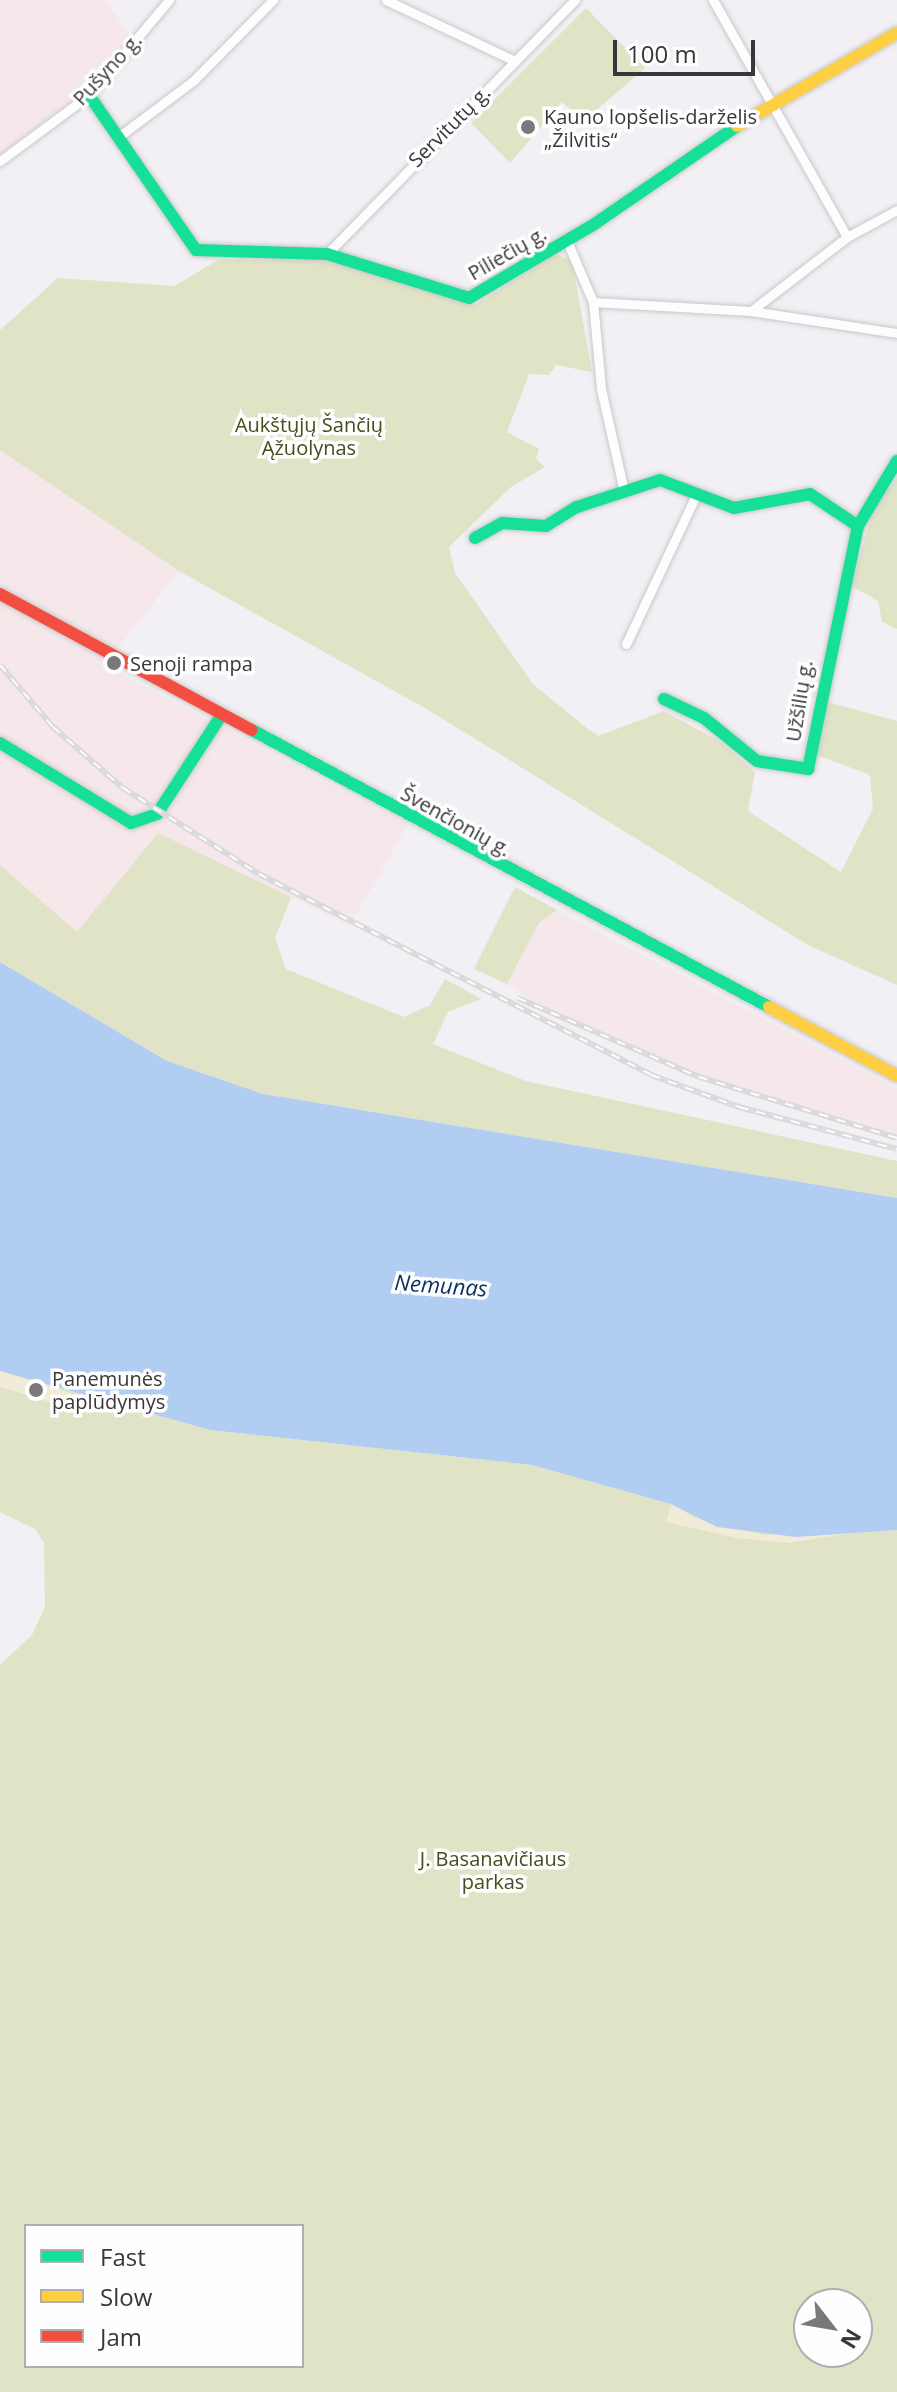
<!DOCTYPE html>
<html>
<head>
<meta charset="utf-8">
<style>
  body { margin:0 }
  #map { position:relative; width:897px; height:2392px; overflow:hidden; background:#f2f0f4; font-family:"Open Sans",sans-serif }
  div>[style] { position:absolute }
  .industrial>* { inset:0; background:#f6e7ea }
  .green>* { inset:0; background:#e0e3c5 }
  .sand>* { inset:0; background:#f1ebd8 }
  .water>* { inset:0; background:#b2cdf2 }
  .roads { filter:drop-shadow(0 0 2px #c9c8ca) drop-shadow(0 0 2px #c9c8ca) }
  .street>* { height:9px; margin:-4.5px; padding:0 4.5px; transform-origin:4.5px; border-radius:4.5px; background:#fdfdfd }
  .fast>* { height:12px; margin:-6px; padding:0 6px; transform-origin:6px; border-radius:6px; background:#16e098 }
  .slow>* { height:12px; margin:-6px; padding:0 6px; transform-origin:6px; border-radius:6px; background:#ffcf43 }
  .jam>* { height:12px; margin:-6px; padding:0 6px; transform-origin:6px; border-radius:6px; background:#f24e42 }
  .rail>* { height:6px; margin-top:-3px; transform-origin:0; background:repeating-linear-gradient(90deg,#fefeff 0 9px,#dadada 0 18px); box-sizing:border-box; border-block:2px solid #dadada }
  .dots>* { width:22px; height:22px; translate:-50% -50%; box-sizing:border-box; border:4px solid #fefeff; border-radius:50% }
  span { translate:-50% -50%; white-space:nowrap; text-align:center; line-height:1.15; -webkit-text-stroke:7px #fefeff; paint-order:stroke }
  .street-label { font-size:20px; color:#383739 }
  .poi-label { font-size:20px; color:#383739 }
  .left { translate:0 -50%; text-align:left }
  .park-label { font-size:20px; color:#494c1c }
  .water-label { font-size:22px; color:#0b3360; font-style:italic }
  .legend { position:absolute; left:24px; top:2224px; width:280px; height:144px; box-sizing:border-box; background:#fefeff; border:2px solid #afaeb0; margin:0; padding:10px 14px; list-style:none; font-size:24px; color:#383739 }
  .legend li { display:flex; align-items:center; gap:16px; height:40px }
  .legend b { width:40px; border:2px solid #afaeb0 }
  .north { position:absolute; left:793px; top:2288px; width:80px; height:80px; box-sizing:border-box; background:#fefeff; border:2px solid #afaeb0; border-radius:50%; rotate:121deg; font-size:22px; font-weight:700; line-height:32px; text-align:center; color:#383739 }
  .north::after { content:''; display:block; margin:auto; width:28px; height:36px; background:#79787a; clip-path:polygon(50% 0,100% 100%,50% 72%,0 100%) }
  .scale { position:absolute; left:613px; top:40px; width:142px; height:36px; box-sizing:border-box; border:4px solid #383739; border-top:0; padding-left:10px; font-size:24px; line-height:28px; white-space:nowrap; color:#383739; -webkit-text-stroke:6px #fefeff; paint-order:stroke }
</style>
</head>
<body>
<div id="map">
  <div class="industrial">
    <i style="clip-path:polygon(0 0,105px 0,131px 36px,93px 84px,0 155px)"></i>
    <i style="clip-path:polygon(0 450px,179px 571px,104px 665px,408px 825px,350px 926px,158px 833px,77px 932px,0 865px)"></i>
    <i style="clip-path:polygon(557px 910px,897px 1089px,897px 1135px,718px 1086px,563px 1019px,507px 984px,539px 923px)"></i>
  </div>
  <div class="green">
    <i style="clip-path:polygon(586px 8px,645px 68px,584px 121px,562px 102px,510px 163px,471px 123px)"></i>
    <i style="clip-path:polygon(555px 254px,572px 261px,592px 372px,556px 365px,549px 375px,529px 374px,507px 432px,539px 449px,536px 459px,545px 467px,511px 487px,449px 547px,455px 573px,533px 684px,589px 730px,598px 736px,664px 711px,722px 743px,755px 772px,748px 811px,841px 872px,873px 809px,870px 775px,817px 755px,828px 702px,897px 721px,897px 985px,808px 945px,430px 711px,179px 571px,0 450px,0 330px,58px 278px,174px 286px,218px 260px,324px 259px,475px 305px)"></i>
    <i style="clip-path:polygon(897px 478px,897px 629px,882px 622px,878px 601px,852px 586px,873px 509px)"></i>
    <i style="clip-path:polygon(158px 833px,291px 897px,275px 938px,286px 969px,404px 1017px,430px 1005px,445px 979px,481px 999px,448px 1012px,433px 1044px,526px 1081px,897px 1161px,897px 1198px,263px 1094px,167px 1061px,0 962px,0 865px,77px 932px)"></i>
    <i style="clip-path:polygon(515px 887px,557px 910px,539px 923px,507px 984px,474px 969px)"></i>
    <i style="clip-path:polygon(evenodd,0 1371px,210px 1430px,532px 1465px,672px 1504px,717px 1527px,796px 1537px,897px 1530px,897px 2392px,0 2392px,0 1665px,32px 1635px,45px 1607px,44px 1543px,35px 1529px,0 1512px,0 1371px,26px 2226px,302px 2226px,302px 2366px,26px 2366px,26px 2226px,0 1371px,809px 2304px,857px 2304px,857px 2352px,809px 2352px,809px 2304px)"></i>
  </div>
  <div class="sand">
    <i style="clip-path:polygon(0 1371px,35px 1382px,73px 1394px,62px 1406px,0 1387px)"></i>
    <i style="clip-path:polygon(672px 1504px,695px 1518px,763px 1535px,871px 1530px,789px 1543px,737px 1538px,666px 1522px)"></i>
  </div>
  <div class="water">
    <i style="clip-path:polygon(0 962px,167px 1061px,263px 1094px,897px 1198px,897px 1530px,796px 1537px,717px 1527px,671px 1504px,532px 1465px,210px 1430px,0 1371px)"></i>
  </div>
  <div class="roads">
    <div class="street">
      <i style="left:386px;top:0;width:143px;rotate:25.3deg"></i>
      <i style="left:713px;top:0;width:272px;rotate:60.5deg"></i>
      <i style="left:121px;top:135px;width:90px;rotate:-36.9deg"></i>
      <i style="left:193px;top:81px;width:114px;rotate:-45.4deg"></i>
      <i style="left:0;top:161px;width:111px;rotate:-36.6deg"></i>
      <i style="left:89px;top:95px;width:124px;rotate:-49.9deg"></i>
      <i style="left:567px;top:241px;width:66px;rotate:66.9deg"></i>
      <i style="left:593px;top:302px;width:87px;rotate:84.7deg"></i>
      <i style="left:601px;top:389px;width:105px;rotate:77.3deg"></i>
      <i style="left:327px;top:254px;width:355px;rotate:-45.7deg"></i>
      <i style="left:593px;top:302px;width:158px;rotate:3.3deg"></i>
      <i style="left:751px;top:311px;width:148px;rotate:8.6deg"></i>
      <i style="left:751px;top:311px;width:121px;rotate:-37.6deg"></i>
      <i style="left:847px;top:237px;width:57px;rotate:-28.4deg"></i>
      <i style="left:626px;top:644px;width:165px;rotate:-64.8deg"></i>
    </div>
    <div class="fast">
      <i style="left:89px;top:95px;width:188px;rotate:55.4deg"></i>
      <i style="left:196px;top:250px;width:131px;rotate:1.7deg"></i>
      <i style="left:327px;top:254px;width:149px;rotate:17.2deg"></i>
      <i style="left:469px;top:298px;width:144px;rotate:-30.5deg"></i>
      <i style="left:593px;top:225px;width:175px;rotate:-34.5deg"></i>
      <i style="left:475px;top:538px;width:31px;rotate:-29deg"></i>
      <i style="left:502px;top:523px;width:44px;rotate:3.9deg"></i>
      <i style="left:546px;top:526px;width:36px;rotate:-32deg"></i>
      <i style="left:577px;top:507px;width:87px;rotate:-18deg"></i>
      <i style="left:660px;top:480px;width:79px;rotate:20.7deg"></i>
      <i style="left:734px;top:508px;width:77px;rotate:-10.4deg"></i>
      <i style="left:810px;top:494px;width:58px;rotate:33.7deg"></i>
      <i style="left:664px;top:699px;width:44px;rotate:25.4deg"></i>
      <i style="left:704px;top:718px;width:68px;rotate:39.1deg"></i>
      <i style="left:757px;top:761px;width:52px;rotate:8.9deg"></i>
      <i style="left:808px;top:769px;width:248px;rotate:-78.4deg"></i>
      <i style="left:858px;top:526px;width:76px;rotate:-59deg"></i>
      <i style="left:252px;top:730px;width:587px;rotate:28.18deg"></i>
      <i style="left:0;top:743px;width:153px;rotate:31.4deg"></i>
      <i style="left:131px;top:823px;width:28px;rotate:-19deg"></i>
      <i style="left:157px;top:814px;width:117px;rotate:-56.9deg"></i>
    </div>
    <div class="slow">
      <i style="left:737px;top:126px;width:185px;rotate:-30.2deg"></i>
      <i style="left:769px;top:1007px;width:145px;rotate:28.3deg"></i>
    </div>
    <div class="jam">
      <i style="left:0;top:594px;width:286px;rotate:28.4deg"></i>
    </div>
  </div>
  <div class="rail">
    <i style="left:0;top:665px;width:82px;rotate:49.5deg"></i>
    <i style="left:53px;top:727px;width:93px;rotate:41.1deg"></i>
    <i style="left:123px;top:788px;width:161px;rotate:32.3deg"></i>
    <i style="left:259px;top:874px;width:441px;rotate:27.1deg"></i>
    <i style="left:651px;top:1075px;width:94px;rotate:20deg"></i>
    <i style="left:739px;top:1107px;width:163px;rotate:14.9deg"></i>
    <i style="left:518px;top:998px;width:197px;rotate:23.6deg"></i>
    <i style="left:699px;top:1077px;width:207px;rotate:17.1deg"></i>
  </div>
  <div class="dots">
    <i style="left:528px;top:127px;background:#79787a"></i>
    <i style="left:114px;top:663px;background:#79787a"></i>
    <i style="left:36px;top:1390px;background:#79787a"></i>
  </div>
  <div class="street-label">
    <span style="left:107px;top:69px;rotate:-47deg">Pušyno g.</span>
    <span style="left:449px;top:126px;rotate:-45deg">Servitutų g.</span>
    <span style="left:507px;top:253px;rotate:-30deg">Piliečių g.</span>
    <span style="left:799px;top:701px;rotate:-81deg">Užšilių g.</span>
    <span style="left:456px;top:821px;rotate:29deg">Švenčionių g.</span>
  </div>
  <div class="poi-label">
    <span class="left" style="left:544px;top:128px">Kauno lopšelis-darželis<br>„Žilvitis“</span>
    <span class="left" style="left:130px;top:663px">Senoji rampa</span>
    <span class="left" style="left:52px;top:1390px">Panemunės<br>paplūdymys</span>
  </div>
  <div class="park-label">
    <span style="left:309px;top:436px">Aukštųjų Šančių<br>Ąžuolynas</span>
    <span style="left:493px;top:1870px">J. Basanavičiaus<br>parkas</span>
  </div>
  <div class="water-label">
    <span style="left:441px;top:1285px;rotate:4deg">Nemunas</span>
  </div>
  <ul class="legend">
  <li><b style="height:10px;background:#16e098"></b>Fast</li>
  <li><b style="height:10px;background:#ffcf43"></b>Slow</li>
  <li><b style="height:10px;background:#f24e42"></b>Jam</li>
  </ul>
  <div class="north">N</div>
  <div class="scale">100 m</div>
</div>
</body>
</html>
